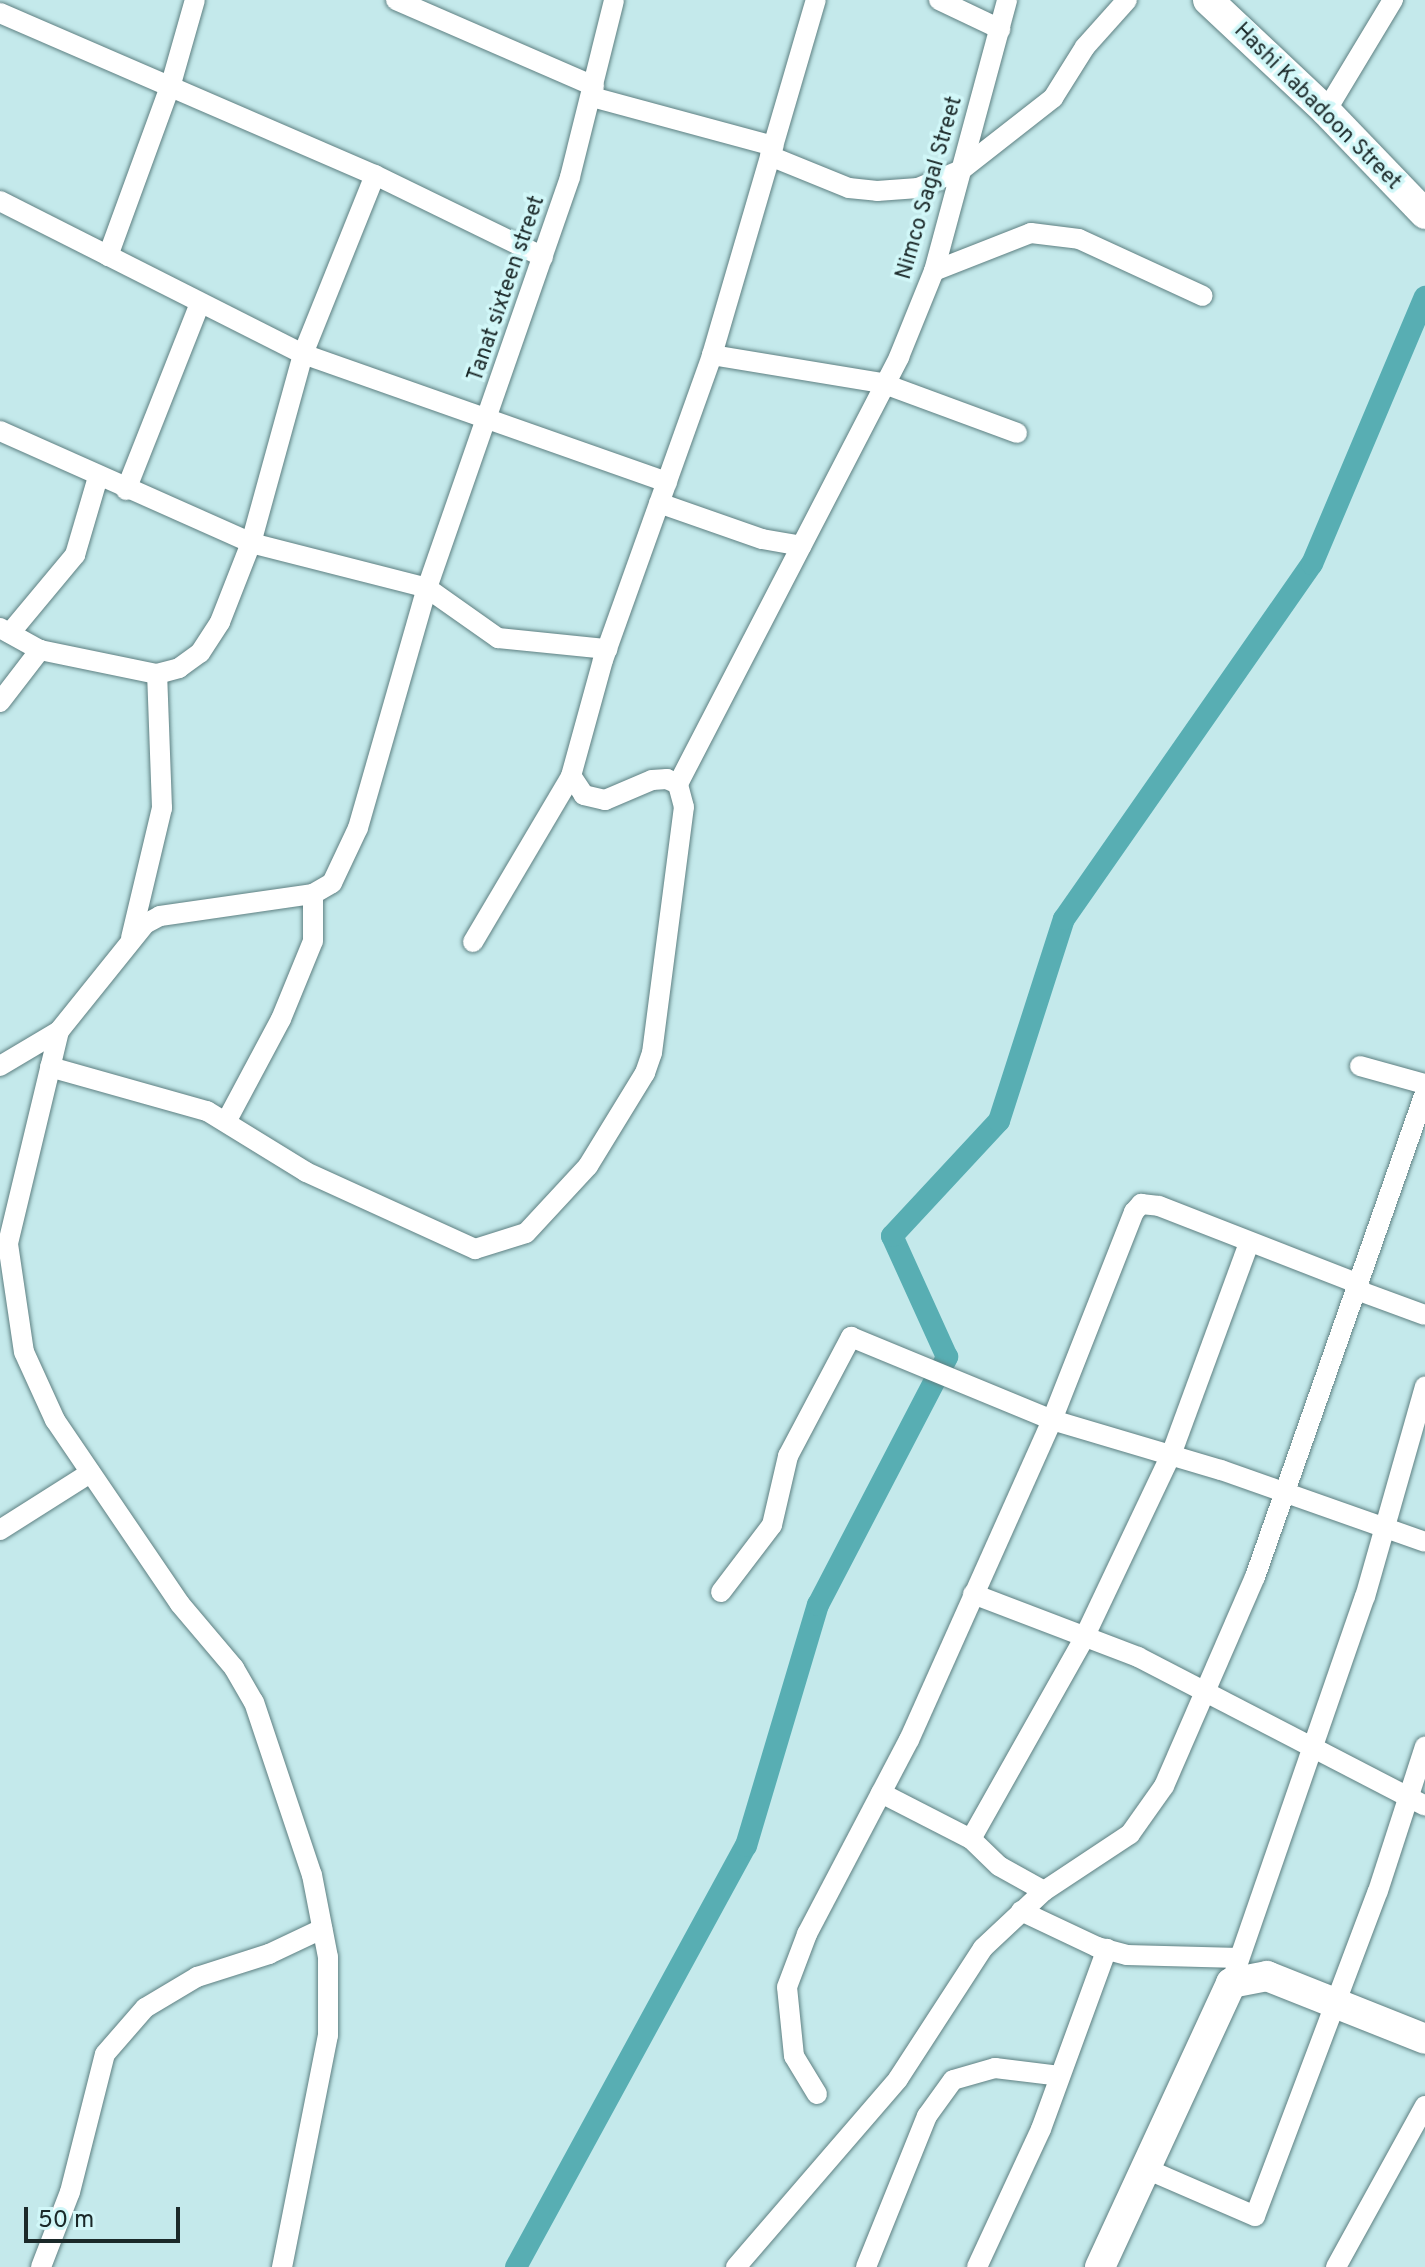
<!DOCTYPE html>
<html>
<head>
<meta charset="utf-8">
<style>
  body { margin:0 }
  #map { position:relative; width:1425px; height:2267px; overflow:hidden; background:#c4e9eb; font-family:Overpass,sans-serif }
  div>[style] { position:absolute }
  .canal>* { height:22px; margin:-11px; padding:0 11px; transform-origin:11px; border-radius:11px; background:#58aeb3 }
  .roads { filter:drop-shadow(0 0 2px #5e8082) drop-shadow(0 0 2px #5e8082) }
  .street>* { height:20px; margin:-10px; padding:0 10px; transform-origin:10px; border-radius:10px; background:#fff }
  .secondary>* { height:30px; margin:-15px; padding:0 15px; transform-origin:15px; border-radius:15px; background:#fff }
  span { translate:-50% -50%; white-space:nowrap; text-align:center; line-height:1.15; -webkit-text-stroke:7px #d1f7f8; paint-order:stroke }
  .street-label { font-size:22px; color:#1b2929 }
  .scale { position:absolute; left:24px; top:2207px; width:156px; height:36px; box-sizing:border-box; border:4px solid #1b2929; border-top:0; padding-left:10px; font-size:24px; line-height:28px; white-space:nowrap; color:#1b2929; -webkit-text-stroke:6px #d1f7f8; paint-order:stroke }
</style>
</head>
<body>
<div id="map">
  <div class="canal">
    <i style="left:516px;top:2267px;width:480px;rotate:-61.4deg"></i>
    <i style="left:746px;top:1846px;width:252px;rotate:-73.4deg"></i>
    <i style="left:818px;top:1605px;width:280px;rotate:-62.5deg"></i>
    <i style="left:947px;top:1357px;width:133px;rotate:-114.4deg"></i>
    <i style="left:892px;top:1236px;width:157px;rotate:-47.1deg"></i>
    <i style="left:999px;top:1121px;width:212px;rotate:-72.2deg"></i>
    <i style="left:1064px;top:919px;width:433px;rotate:-55.1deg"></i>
    <i style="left:1312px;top:564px;width:290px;rotate:-67.1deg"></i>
  </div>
  <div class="roads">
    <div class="street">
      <i style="left:396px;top:0;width:216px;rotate:23.5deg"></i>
      <i style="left:939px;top:0;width:68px;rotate:25.4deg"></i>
      <i style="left:0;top:13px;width:408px;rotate:23.4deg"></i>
      <i style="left:375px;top:175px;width:187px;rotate:26deg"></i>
      <i style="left:592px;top:97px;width:188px;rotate:15.1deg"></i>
      <i style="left:1326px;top:111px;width:130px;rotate:-58.9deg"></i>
      <i style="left:770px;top:156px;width:85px;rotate:22.1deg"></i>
      <i style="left:849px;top:188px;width:28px;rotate:6deg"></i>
      <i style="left:877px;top:191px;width:41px;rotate:-4.2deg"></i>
      <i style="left:918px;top:188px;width:47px;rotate:-22.7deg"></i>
      <i style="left:961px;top:170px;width:117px;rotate:-38deg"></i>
      <i style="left:1053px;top:98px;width:60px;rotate:-57.9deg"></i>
      <i style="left:1085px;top:47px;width:63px;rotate:-48.2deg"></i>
      <i style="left:0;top:201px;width:339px;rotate:26.8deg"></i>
      <i style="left:303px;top:354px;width:386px;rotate:19.4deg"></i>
      <i style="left:108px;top:256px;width:183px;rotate:-69.9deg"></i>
      <i style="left:171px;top:84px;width:87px;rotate:-74.1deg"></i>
      <i style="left:934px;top:271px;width:104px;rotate:-21.4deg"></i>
      <i style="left:1031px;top:233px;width:48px;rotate:7.1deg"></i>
      <i style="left:1079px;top:239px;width:136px;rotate:24.7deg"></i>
      <i style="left:712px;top:355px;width:172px;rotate:9.4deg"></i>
      <i style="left:882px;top:383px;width:144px;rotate:20.3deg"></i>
      <i style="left:0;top:431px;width:275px;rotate:24deg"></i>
      <i style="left:251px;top:543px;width:182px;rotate:14.3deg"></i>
      <i style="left:427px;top:588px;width:87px;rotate:35.2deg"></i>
      <i style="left:498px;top:638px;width:110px;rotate:5.8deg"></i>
      <i style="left:126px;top:490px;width:201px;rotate:-68.4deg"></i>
      <i style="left:659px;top:503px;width:109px;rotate:19.3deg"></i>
      <i style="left:762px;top:539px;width:40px;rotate:10deg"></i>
      <i style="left:0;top:628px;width:46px;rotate:28.8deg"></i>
      <i style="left:40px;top:650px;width:119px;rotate:11.6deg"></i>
      <i style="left:157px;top:674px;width:23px;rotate:-15deg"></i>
      <i style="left:179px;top:668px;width:26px;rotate:-36deg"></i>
      <i style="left:200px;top:653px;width:37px;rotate:-57deg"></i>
      <i style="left:220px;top:622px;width:85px;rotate:-68.6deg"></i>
      <i style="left:251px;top:543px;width:196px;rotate:-74.6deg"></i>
      <i style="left:303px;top:354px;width:193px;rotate:-68.1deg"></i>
      <i style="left:10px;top:633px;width:102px;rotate:-50.2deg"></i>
      <i style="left:75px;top:555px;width:81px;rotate:-73.6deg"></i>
      <i style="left:0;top:702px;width:66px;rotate:-52.4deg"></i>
      <i style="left:678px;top:784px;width:481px;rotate:-62.6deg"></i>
      <i style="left:899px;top:357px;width:93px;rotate:-67.9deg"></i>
      <i style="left:934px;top:271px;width:281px;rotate:-74.9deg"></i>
      <i style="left:131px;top:938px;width:134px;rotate:-76.6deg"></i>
      <i style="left:162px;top:808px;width:134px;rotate:-92.1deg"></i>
      <i style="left:473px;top:942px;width:193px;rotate:-59.4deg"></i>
      <i style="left:59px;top:1031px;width:219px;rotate:103.5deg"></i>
      <i style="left:8px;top:1244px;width:109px;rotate:81.6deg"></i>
      <i style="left:24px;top:1352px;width:75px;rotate:65.5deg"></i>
      <i style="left:55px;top:1420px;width:222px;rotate:55.8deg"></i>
      <i style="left:180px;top:1604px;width:84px;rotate:49.8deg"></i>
      <i style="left:234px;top:1668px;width:39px;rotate:60deg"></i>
      <i style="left:254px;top:1702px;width:182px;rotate:71.5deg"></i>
      <i style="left:312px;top:1875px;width:84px;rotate:79deg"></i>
      <i style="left:328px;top:1957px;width:78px;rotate:90deg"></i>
      <i style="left:328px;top:2035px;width:237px;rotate:101.2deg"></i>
      <i style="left:0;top:1066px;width:69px;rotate:-30.7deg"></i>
      <i style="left:59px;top:1031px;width:137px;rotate:-51.2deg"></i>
      <i style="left:145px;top:924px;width:17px;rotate:-28deg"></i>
      <i style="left:160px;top:916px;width:155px;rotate:-8.2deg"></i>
      <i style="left:313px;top:894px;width:22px;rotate:-30deg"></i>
      <i style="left:332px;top:883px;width:61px;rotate:-64.7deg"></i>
      <i style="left:358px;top:828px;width:250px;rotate:-74deg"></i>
      <i style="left:427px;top:588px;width:435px;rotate:-70.8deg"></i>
      <i style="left:570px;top:177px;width:182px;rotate:-76deg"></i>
      <i style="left:1360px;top:1066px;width:67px;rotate:15.5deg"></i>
      <i style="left:50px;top:1067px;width:163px;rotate:15.7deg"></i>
      <i style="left:207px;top:1111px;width:116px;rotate:31.6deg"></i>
      <i style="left:306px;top:1172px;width:186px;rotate:24.5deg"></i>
      <i style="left:475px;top:1249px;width:53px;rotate:-17.4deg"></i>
      <i style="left:526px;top:1233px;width:91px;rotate:-47.2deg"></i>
      <i style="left:588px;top:1166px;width:109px;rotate:-58.5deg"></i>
      <i style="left:645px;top:1073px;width:21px;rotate:-71deg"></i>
      <i style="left:652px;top:1053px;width:248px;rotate:-82.6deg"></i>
      <i style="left:684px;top:807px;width:24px;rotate:-105deg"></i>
      <i style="left:678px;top:784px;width:12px;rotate:-156deg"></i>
      <i style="left:667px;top:779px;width:15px;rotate:176deg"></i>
      <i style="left:652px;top:780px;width:51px;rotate:156.9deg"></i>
      <i style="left:605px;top:800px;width:22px;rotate:-167deg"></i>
      <i style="left:584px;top:795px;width:23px;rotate:-124deg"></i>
      <i style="left:571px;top:776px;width:120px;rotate:-74.6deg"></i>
      <i style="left:603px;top:660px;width:324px;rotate:-70.3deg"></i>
      <i style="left:712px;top:355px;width:370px;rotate:-73.7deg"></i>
      <i style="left:226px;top:1122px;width:117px;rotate:-61.9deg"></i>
      <i style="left:281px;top:1019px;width:84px;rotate:-67.7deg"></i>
      <i style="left:313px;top:941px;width:47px;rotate:-90deg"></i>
      <i style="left:1357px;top:1290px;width:72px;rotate:20.2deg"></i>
      <i style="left:0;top:1530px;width:107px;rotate:-32.3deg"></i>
      <i style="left:721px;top:1592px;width:84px;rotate:-52.7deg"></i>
      <i style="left:772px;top:1525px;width:71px;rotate:-76.9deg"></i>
      <i style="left:788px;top:1456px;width:135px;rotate:-62.1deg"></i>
      <i style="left:851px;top:1337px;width:217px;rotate:22.4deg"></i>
      <i style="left:1052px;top:1420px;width:176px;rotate:16.5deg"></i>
      <i style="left:1221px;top:1470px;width:216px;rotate:19.4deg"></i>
      <i style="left:973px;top:1594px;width:177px;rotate:20.9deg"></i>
      <i style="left:1138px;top:1657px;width:323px;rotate:27.4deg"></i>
      <i style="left:881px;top:1793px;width:101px;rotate:27.1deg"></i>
      <i style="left:1044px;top:1891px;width:51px;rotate:-150.9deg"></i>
      <i style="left:999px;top:1866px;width:39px;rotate:-136deg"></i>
      <i style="left:971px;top:1839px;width:228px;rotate:-60.6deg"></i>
      <i style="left:1083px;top:1640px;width:205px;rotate:-64.6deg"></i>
      <i style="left:1171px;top:1455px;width:226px;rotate:-69.8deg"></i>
      <i style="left:1021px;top:1911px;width:84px;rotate:25.3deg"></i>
      <i style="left:1097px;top:1947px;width:31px;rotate:15deg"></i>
      <i style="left:1127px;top:1955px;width:112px;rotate:1.5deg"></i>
      <i style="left:1231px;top:1983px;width:409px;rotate:-70.9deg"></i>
      <i style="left:1365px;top:1597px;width:219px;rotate:-74.1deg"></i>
      <i style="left:817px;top:2094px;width:44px;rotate:-121.2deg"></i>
      <i style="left:794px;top:2056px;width:69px;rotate:-95.8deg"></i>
      <i style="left:787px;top:1987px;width:57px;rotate:-69.3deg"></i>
      <i style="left:807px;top:1934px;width:219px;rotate:-62.3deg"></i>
      <i style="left:909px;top:1740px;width:350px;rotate:-65.9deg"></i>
      <i style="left:1052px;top:1420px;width:224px;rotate:-68.5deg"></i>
      <i style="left:1134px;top:1212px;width:11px;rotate:-49deg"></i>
      <i style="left:1141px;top:1204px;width:18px;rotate:6deg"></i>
      <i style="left:1159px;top:1206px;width:215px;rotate:21.3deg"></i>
      <i style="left:1144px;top:2168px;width:121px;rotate:23.4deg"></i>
      <i style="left:1255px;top:2216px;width:347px;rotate:-69.3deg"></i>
      <i style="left:1378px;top:1891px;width:152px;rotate:-72deg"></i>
      <i style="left:41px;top:2267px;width:80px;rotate:-68.9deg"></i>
      <i style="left:70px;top:2192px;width:142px;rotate:-75.8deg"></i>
      <i style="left:105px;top:2054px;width:61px;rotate:-49deg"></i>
      <i style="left:145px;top:2008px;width:61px;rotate:-30.8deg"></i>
      <i style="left:197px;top:1977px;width:76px;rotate:-17.7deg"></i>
      <i style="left:269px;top:1954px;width:59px;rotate:-25.3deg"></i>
      <i style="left:736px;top:2267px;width:248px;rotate:-49.2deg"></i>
      <i style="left:898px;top:2079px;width:156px;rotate:-57deg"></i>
      <i style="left:983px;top:1948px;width:83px;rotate:-43.1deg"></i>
      <i style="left:1044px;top:1891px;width:103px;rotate:-33.5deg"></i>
      <i style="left:1130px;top:1834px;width:59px;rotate:-54.7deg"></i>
      <i style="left:1164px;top:1786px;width:228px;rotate:-66.5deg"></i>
      <i style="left:1255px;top:1577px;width:513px;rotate:-70.65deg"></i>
      <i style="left:866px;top:2267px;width:163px;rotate:-68deg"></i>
      <i style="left:927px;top:2116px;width:44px;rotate:-54.2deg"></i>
      <i style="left:953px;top:2080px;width:44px;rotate:-15.9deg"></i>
      <i style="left:995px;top:2068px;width:65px;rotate:7deg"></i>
      <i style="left:977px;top:2267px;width:152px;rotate:-65.1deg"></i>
      <i style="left:1041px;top:2129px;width:192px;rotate:-69.9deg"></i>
      <i style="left:1336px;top:2267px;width:184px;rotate:-61.1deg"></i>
    </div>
    <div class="secondary">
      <i style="left:1208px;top:0;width:162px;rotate:43.2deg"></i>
      <i style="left:1326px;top:111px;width:143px;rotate:46.1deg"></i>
      <i style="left:1100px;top:2267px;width:313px;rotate:-65.2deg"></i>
      <i style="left:1231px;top:1983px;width:37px;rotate:-11deg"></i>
      <i style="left:1267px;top:1976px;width:170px;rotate:21.7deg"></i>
    </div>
  </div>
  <div class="street-label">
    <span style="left:1317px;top:107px;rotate:45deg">Hashi Kabadoon Street</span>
    <span style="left:930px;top:188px;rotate:-74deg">Nimco Sagal Street</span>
    <span style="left:507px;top:289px;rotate:-71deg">Tanat sixteen street</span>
  </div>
  <div class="scale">50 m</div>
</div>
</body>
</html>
